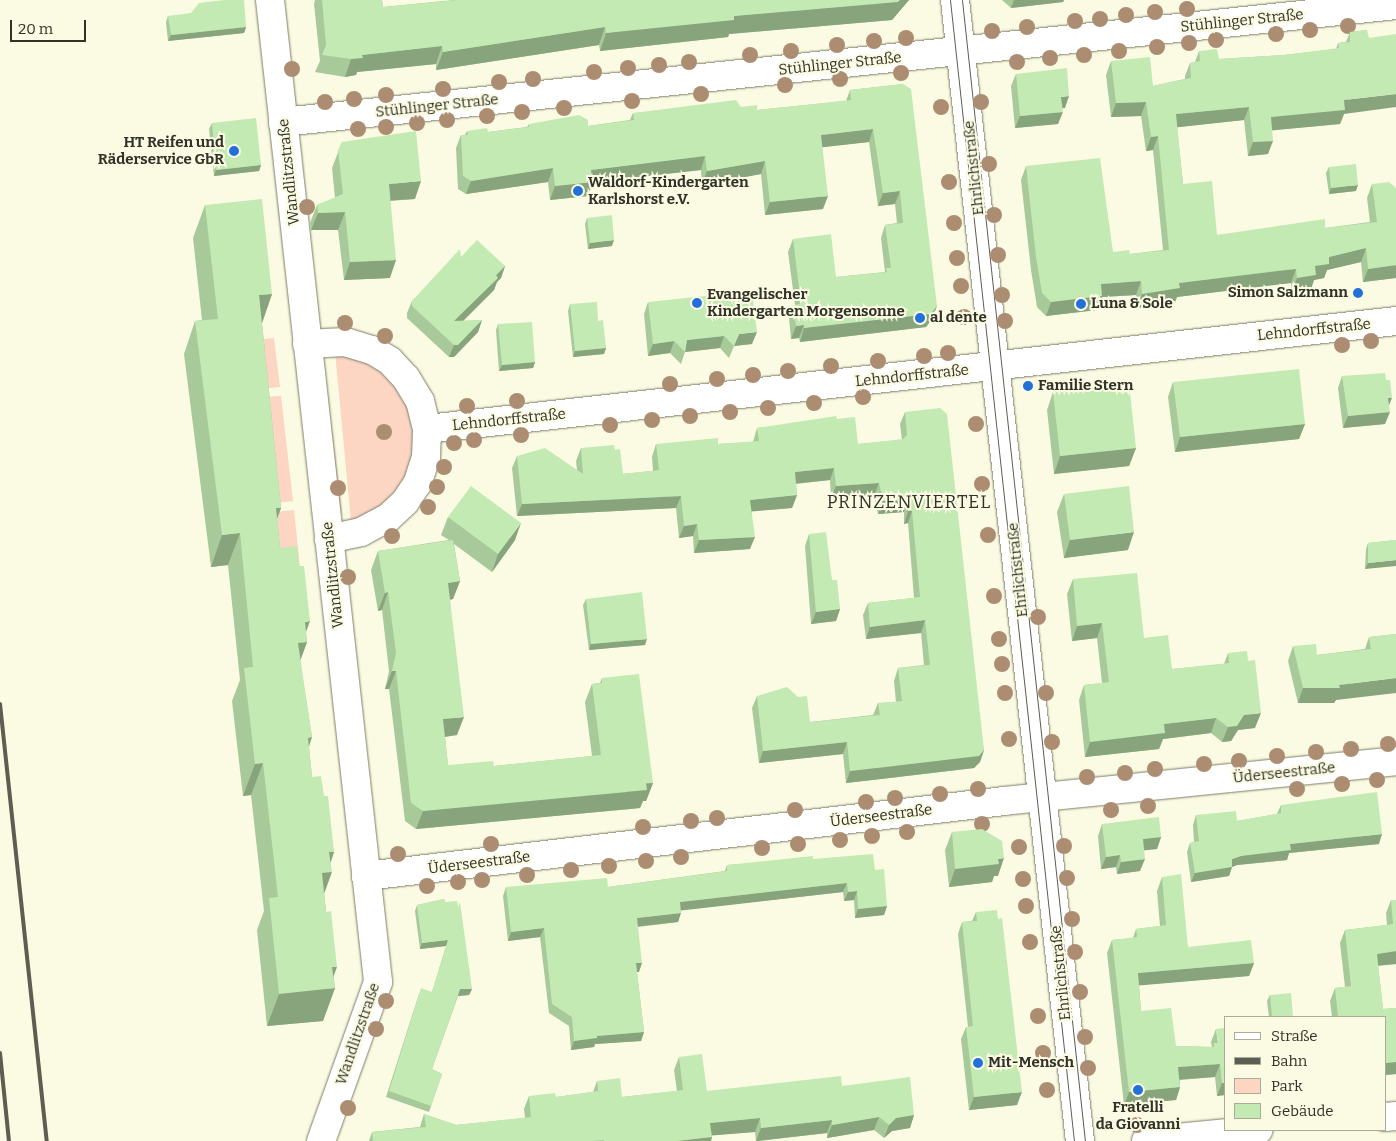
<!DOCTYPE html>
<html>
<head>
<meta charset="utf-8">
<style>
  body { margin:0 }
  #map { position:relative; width:1396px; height:1141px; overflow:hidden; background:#fbfbe3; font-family:Bitter,serif }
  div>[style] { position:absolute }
  .green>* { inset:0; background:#fcd5c3 }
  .roads { filter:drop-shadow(0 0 1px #7c7c67) drop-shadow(0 0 1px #7c7c67) }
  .minor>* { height:28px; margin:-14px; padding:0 14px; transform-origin:14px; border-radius:14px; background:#fff }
  .tertiary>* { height:28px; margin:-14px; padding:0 14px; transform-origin:14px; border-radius:14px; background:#fff }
  .tram>* { height:1px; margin:-0.5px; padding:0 0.5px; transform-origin:0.5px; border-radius:0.5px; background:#5d5d51 }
  .rail>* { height:4px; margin:-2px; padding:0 2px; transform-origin:2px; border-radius:2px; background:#5d5d51 }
  .trees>* { width:16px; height:16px; margin:-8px; border-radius:50%; background:#ac8d72 }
  .wall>* { inset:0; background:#a8c99a }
  .shaded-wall>* { inset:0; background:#88a47d }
  .building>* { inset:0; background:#c3eab3 }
  .dots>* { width:14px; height:14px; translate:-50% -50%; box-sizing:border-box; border:2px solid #fbfbe3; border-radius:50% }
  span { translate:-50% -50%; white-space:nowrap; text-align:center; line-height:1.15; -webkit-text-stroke:4px #fbfbe3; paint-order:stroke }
  .street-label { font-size:15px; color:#323229 }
  .poi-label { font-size:15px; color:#323229; font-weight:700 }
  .right { translate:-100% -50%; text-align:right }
  .left { translate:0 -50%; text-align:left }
  .quarter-label { font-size:18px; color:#323229; letter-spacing:1px }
  .legend { position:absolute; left:1224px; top:1016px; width:162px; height:115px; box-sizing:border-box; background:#fbfbe3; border:1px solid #abab99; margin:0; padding:6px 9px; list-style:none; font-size:15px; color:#323229 }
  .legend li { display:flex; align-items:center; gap:10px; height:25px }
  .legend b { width:25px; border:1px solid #abab99 }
  .scale { position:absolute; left:10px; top:20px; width:76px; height:22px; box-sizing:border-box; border:2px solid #323229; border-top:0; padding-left:6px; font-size:15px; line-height:18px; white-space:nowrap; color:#323229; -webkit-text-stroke:4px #fbfbe3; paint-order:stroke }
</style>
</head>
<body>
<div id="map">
  <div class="green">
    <i style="clip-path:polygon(274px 338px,280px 387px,261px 389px,255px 340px)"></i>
    <i style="clip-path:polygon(335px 352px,347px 352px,395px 378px,418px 428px,407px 482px,382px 508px,351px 521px)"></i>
    <i style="clip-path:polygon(324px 362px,342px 512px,339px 516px,322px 363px)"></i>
    <i style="clip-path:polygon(281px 396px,293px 501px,275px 503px,263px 397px)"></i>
    <i style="clip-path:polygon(294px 510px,300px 566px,282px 569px,275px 512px)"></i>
  </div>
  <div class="roads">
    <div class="minor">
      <i style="left:270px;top:0;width:988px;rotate:83.72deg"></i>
      <i style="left:378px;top:982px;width:169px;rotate:109.7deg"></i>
      <i style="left:283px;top:122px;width:1119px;rotate:-6deg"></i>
      <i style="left:307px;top:344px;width:38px;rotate:-3deg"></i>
      <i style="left:345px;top:342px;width:28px;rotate:17deg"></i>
      <i style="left:372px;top:350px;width:21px;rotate:31deg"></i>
      <i style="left:390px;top:361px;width:23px;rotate:47deg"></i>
      <i style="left:406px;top:378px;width:27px;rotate:59deg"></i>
      <i style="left:420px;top:401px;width:29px;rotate:76deg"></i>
      <i style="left:427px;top:429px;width:28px;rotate:92deg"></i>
      <i style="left:426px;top:457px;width:28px;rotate:108deg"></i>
      <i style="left:417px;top:484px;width:22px;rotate:124deg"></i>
      <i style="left:405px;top:502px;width:22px;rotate:137deg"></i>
      <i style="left:389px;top:517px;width:32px;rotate:152deg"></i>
      <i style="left:361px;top:532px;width:33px;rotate:168deg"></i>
      <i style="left:427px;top:429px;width:975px;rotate:-6.36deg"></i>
      <i style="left:366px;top:876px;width:642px;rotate:-6.7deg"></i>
      <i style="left:1004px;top:801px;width:394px;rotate:-5.8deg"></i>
      <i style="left:1385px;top:1117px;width:11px;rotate:-5deg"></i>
      <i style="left:1146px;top:1141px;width:113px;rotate:-5.6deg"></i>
    </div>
    <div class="tertiary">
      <i style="left:955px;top:0;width:1148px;rotate:83.75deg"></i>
    </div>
  </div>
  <div class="tram">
    <i style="left:950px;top:0;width:1148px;rotate:83.8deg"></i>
    <i style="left:962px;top:0;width:1148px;rotate:83.85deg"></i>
  </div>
  <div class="rail">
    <i style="left:0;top:704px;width:440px;rotate:83.9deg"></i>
    <i style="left:0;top:1053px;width:88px;rotate:84.2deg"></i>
  </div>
  <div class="trees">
    <i style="left:1187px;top:9px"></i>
    <i style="left:1155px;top:12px"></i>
    <i style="left:1126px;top:15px"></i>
    <i style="left:1100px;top:19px"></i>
    <i style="left:1075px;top:21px"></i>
    <i style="left:1348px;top:26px"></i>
    <i style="left:1027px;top:27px"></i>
    <i style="left:1310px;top:30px"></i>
    <i style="left:992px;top:31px"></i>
    <i style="left:1276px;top:34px"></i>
    <i style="left:906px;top:38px"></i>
    <i style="left:1216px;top:40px"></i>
    <i style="left:874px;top:41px"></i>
    <i style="left:1189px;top:43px"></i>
    <i style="left:837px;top:45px"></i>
    <i style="left:1157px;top:47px"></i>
    <i style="left:791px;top:51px"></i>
    <i style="left:1119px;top:51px"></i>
    <i style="left:750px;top:55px"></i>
    <i style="left:1084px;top:55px"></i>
    <i style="left:1050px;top:58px"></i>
    <i style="left:689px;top:62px"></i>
    <i style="left:1017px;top:62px"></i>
    <i style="left:659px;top:65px"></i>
    <i style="left:628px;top:68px"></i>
    <i style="left:292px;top:69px"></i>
    <i style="left:594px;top:72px"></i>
    <i style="left:901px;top:73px"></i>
    <i style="left:533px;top:79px"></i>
    <i style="left:840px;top:79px"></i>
    <i style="left:499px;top:82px"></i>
    <i style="left:785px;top:85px"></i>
    <i style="left:443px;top:89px"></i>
    <i style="left:701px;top:94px"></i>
    <i style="left:386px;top:95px"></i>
    <i style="left:354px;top:99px"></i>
    <i style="left:632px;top:101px"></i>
    <i style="left:325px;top:102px"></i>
    <i style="left:981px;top:102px"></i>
    <i style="left:941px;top:107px"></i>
    <i style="left:564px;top:108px"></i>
    <i style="left:522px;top:112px"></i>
    <i style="left:487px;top:116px"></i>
    <i style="left:447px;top:120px"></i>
    <i style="left:417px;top:123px"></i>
    <i style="left:386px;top:127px"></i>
    <i style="left:358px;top:129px"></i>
    <i style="left:989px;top:164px"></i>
    <i style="left:949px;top:182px"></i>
    <i style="left:307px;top:207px"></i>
    <i style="left:994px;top:215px"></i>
    <i style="left:954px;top:223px"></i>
    <i style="left:998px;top:255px"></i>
    <i style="left:957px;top:258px"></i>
    <i style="left:961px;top:286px"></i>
    <i style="left:1002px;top:295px"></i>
    <i style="left:964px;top:317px"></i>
    <i style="left:1005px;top:321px"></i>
    <i style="left:345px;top:323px"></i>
    <i style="left:385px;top:336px"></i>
    <i style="left:1371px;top:341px"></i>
    <i style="left:1342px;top:345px"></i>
    <i style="left:948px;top:353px"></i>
    <i style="left:924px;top:356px"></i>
    <i style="left:878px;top:361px"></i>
    <i style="left:831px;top:366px"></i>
    <i style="left:788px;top:371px"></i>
    <i style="left:753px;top:375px"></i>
    <i style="left:717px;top:379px"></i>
    <i style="left:670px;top:384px"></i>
    <i style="left:863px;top:397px"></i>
    <i style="left:517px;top:401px"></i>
    <i style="left:814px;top:403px"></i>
    <i style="left:467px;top:406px"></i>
    <i style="left:768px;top:408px"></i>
    <i style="left:730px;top:412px"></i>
    <i style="left:690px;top:416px"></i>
    <i style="left:652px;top:420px"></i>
    <i style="left:976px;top:424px"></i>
    <i style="left:610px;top:425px"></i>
    <i style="left:384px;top:432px"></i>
    <i style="left:521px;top:435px"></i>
    <i style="left:474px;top:440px"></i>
    <i style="left:454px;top:443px"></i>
    <i style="left:444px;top:467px"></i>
    <i style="left:982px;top:484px"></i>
    <i style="left:437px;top:487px"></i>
    <i style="left:338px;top:488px"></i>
    <i style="left:428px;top:507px"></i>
    <i style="left:988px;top:535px"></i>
    <i style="left:392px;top:536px"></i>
    <i style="left:348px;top:577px"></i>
    <i style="left:994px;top:596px"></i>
    <i style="left:1038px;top:617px"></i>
    <i style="left:999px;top:639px"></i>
    <i style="left:1002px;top:664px"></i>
    <i style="left:1005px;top:693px"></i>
    <i style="left:1046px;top:693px"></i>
    <i style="left:1009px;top:739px"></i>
    <i style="left:1052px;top:742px"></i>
    <i style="left:1388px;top:744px"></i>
    <i style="left:1351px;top:749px"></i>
    <i style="left:1316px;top:752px"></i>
    <i style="left:1277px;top:756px"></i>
    <i style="left:1239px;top:761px"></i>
    <i style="left:1204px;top:764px"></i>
    <i style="left:1155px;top:769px"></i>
    <i style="left:1125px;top:773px"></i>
    <i style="left:1087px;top:777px"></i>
    <i style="left:1377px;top:780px"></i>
    <i style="left:1342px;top:784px"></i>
    <i style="left:978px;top:789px"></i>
    <i style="left:1297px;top:789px"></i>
    <i style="left:940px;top:794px"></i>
    <i style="left:895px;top:798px"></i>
    <i style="left:866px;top:802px"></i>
    <i style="left:1148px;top:806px"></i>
    <i style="left:795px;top:810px"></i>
    <i style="left:1111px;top:810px"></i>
    <i style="left:717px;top:818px"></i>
    <i style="left:691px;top:821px"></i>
    <i style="left:982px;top:824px"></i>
    <i style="left:643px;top:827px"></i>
    <i style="left:907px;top:832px"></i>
    <i style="left:872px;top:836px"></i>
    <i style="left:840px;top:840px"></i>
    <i style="left:491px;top:844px"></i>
    <i style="left:798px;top:844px"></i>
    <i style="left:1064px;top:846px"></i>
    <i style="left:1019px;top:847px"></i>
    <i style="left:762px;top:848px"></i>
    <i style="left:398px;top:854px"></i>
    <i style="left:681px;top:857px"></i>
    <i style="left:646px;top:861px"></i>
    <i style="left:609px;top:866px"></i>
    <i style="left:571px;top:870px"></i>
    <i style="left:527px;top:875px"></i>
    <i style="left:1067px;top:878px"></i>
    <i style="left:1023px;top:879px"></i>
    <i style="left:482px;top:880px"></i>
    <i style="left:458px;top:882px"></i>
    <i style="left:427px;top:886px"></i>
    <i style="left:1026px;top:906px"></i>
    <i style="left:1072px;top:919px"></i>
    <i style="left:1030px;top:942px"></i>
    <i style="left:1075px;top:952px"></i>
    <i style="left:1080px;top:992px"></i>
    <i style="left:386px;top:1001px"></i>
    <i style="left:1038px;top:1016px"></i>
    <i style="left:376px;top:1029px"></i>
    <i style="left:1085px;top:1037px"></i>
    <i style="left:1043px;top:1053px"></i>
    <i style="left:1088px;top:1068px"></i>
    <i style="left:1047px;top:1090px"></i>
    <i style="left:348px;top:1108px"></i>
    <i style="left:1137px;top:1125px"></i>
  </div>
  <div class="wall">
    <i style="clip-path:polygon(315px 0,382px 0,383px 7px,454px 0,909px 0,892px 20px,729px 34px,728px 37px,600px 51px,599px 45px,436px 70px,436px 64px,357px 72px,356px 75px,345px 77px,315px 72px,320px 61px,314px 4px)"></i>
    <i style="clip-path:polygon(1002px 0,1064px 0,1063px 2px,1011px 8px)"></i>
    <i style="clip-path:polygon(168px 16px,246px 27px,244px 33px,168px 41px,166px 22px)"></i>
    <i style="clip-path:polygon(1367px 30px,1344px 114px,1340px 124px,1272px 130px,1268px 154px,1248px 156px,1244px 120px,1177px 127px,1183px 184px,1217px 235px,1325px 228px,1370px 222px,1367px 198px,1372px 184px,1396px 278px,1363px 282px,1361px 262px,1327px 270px,1324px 278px,1314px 280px,1311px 289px,1292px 292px,1291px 283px,1279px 284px,1177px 297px,1175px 302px,1137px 308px,1136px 295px,1102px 297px,1097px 310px,1046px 316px,1037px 307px,1031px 270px,1021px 180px,1026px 166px,1113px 252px,1130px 254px,1163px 250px,1153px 150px,1146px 151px,1141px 116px,1111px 117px,1106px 75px,1111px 61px,1153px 86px,1185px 79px,1185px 76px,1190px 63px,1195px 62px,1199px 51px,1219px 59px,1284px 55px,1336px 49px,1338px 43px,1346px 42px,1350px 32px)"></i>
    <i style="clip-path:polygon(1016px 74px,1065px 108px,1062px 108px,1058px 124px,1015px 128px,1011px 86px)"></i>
    <i style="clip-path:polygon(903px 84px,932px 319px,926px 327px,800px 342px,799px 338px,791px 339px,789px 318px,793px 305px,795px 305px,788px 252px,793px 239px,836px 277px,885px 272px,881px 238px,885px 225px,897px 223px,895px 204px,878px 206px,869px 142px,822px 147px,823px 209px,765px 215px,761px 174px,702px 185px,701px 170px,592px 182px,588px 196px,550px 200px,548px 182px,466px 194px,458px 189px,456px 148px,461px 135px,465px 135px,467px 131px,488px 132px,527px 127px,529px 124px,588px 126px,630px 120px,633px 113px,741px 107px,757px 110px,846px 101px,850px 90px)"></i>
    <i style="clip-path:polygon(212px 123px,261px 165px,259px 171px,214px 176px,209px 129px)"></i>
    <i style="clip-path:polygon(342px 142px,415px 199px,390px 201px,390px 278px,344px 280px,338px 230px,311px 230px,310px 223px,317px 205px,335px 198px,332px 168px)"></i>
    <i style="clip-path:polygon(1329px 167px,1356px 191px,1329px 194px,1326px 173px)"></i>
    <i style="clip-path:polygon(205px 205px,272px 294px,262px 323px,281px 508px,277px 518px,280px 548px,306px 632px,307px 642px,300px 661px,312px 737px,309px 747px,312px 777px,324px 796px,334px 852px,331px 862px,324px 893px,335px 988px,323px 1021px,267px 1026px,257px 930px,264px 911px,251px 795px,243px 796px,232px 701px,240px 680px,228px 565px,211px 567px,184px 354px,195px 321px,202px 320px,193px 238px)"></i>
    <i style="clip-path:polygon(587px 218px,612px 246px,588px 249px,585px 224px)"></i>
    <i style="clip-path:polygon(461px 257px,505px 266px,501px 278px,497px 282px,494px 290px,463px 321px,482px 320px,478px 332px,454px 357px,449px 357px,407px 318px,407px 313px,412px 301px)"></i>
    <i style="clip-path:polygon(648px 302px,752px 344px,734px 346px,729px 358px,720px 348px,685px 352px,681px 364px,670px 353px,648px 356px,644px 314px)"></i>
    <i style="clip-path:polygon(570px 304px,598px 321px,606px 348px,604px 354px,573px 357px,568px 311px)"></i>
    <i style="clip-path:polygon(498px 324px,535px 362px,533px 368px,499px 371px,496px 330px)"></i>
    <i style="clip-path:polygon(1342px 376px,1389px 405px,1385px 424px,1343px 428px,1338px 388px)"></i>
    <i style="clip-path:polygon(1173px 382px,1305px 424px,1299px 439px,1175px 452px,1168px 397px)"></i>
    <i style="clip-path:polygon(1053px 392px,1136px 448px,1129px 466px,1054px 474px,1047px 410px)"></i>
    <i style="clip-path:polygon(905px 412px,984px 750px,980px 762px,974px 768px,846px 783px,843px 754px,759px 763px,752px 708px,757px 696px,810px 722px,873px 715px,878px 703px,896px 702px,894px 681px,898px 668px,924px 665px,921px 633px,866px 639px,863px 615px,868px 603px,914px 598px,908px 523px,904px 524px,904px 512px,878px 514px,874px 495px,831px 499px,830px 480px,796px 484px,797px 495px,792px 508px,752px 511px,750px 549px,694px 553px,693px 536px,679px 538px,676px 508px,517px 516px,512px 468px,517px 456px,577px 470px,576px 461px,581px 448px,615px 450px,623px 474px,653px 471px,652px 457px,656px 444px,718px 444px,753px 442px,757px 428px,837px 419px,858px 444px,902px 440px,900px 424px)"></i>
    <i style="clip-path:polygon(1064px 494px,1128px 550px,1064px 558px,1057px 512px)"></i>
    <i style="clip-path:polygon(448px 517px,515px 540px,492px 572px,454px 544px,460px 581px,453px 599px,450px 600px,457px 735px,445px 737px,448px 765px,494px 766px,592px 756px,585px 702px,592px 684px,600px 683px,602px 678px,653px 783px,646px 801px,643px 801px,640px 808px,416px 829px,405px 821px,389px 689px,385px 689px,389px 671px,382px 610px,378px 611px,371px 570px,378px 551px,449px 540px,441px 535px)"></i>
    <i style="clip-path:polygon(809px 534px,832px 580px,840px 609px,836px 621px,811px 624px,805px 546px)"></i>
    <i style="clip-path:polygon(1396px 540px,1365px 569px,1366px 549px,1368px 543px)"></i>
    <i style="clip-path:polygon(1073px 579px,1144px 638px,1172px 669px,1224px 664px,1228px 653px,1255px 728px,1238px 730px,1231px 741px,1222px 742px,1211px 733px,1163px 739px,1159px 749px,1085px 757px,1079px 700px,1084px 685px,1102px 683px,1097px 638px,1072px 641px,1067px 594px)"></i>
    <i style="clip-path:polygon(586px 599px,645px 645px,589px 650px,583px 605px)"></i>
    <i style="clip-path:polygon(1396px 634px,1336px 700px,1334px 703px,1298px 703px,1288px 661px,1293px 646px,1317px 655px,1365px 649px,1369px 637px)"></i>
    <i style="clip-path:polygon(1281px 805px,1379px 844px,1289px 853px,1287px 860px,1237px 865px,1232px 867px,1229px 876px,1191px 882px,1187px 852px,1190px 843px,1194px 842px,1193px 825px,1196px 815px,1237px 821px,1277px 814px)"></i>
    <i style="clip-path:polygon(1102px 824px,1161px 837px,1157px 849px,1144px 850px,1140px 871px,1117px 874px,1116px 867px,1101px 869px,1098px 836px)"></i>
    <i style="clip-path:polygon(952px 832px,998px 876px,994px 876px,992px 882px,949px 887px,945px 850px)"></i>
    <i style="clip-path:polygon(813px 859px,875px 870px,887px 906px,884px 915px,855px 918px,854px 900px,844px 901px,843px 892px,681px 910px,678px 922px,638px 927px,639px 972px,637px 972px,644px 1032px,641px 1041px,595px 1044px,594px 1047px,571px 1050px,569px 1026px,549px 1013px,540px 937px,508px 941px,503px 896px,506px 887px,608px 887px,725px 871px,727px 865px)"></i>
    <i style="clip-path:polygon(1162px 877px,1188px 947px,1254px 963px,1249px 976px,1139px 985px,1141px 1011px,1176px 1046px,1212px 1047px,1211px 1042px,1216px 1029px,1225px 1095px,1217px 1096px,1215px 1077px,1180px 1080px,1180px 1087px,1176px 1100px,1124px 1105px,1107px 953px,1112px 940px,1133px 938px,1136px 929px,1160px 926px,1157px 891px)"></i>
    <i style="clip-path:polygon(444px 899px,472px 989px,469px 995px,458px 996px,432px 1069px,442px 1074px,429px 1112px,386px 1097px,419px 994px,432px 992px,446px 946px,420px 949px,415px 911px,417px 905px)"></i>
    <i style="clip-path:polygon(1391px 900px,1396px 900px,1396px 964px,1378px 966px,1383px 1009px,1396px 1008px,1396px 1074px,1385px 1075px,1385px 1017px,1332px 1017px,1330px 1001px,1335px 988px,1345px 987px,1340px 943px,1345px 930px,1387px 925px,1386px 913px)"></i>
    <i style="clip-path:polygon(976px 912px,1017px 1105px,969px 1110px,961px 1039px,966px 1027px,968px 1027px,958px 934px,962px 922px,972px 921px)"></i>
    <i style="clip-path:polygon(1270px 995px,1293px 1017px,1269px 1017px,1267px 1001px)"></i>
    <i style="clip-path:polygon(679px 1057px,707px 1091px,842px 1086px,914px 1115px,910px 1128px,892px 1131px,884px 1138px,874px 1130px,827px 1138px,827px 1133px,759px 1141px,756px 1141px,755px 1132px,712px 1135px,711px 1141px,369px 1141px,372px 1132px,420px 1127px,424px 1114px,456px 1125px,525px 1118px,524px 1109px,529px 1096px,556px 1097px,593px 1092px,597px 1081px,622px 1097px,677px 1091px,674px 1070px)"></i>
  </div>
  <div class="shaded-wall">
    <i style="clip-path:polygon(900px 0,909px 0,892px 20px,729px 34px,728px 37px,600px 51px,606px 33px,734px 16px)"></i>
    <i style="clip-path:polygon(1014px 0,1064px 0,1063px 2px,1011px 8px)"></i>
    <i style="clip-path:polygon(246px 27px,244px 33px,168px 41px,171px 35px)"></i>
    <i style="clip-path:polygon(605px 27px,599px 45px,436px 70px,443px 52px)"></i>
    <i style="clip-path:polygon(442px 46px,436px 64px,357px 72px,356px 75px,345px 77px,351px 59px,362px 55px)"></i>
    <i style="clip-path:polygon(1396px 94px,1396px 107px,1344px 114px,1340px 124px,1266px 131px,1271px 117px,1344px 100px)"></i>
    <i style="clip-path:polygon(1069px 96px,1065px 108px,1056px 109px,1061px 97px)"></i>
    <i style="clip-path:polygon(1146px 102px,1141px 116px,1111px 117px,1116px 103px)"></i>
    <i style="clip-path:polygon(1249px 107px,1244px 120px,1171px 128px,1176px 114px)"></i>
    <i style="clip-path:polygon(1063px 112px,1058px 124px,1015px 128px,1020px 116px)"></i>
    <i style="clip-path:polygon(873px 129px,869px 142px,816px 148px,821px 135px)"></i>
    <i style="clip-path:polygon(1158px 136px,1153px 150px,1146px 151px,1151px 137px)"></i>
    <i style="clip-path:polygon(1273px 141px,1268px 154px,1248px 156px,1253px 142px)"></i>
    <i style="clip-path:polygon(705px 156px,701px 170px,586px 183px,591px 170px)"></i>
    <i style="clip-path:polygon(765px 161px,761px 174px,702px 185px,707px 171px)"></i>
    <i style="clip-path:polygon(261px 165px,259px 171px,214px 176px,216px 170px)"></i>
    <i style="clip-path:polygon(553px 168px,548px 182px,466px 194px,471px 181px)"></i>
    <i style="clip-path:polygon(421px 181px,415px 199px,382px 201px,389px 184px)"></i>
    <i style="clip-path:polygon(593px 182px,588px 196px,550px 200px,555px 186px)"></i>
    <i style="clip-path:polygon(1358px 185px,1356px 191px,1329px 194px,1331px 188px)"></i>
    <i style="clip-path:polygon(900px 191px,895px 204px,878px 206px,883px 193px)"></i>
    <i style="clip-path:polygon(828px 196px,823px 209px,765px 215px,770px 202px)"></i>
    <i style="clip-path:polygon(345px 212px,338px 230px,311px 230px,318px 213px)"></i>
    <i style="clip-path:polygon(614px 240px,612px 246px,588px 249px,590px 243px)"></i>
    <i style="clip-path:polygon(1366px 248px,1361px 262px,1327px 270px,1324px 278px,1314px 280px,1311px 289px,1292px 292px,1297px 278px,1329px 257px)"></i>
    <i style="clip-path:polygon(396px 260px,390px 278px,344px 280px,350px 262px)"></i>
    <i style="clip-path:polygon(1396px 265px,1396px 278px,1363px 282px,1368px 269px)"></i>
    <i style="clip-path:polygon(505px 266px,501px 278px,497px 282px,494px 290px,450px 334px,454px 321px)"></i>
    <i style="clip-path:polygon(1296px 269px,1291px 283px,1177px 297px,1175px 302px,1137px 308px,1142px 294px,1179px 283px)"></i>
    <i style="clip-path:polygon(1141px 281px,1136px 295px,1102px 297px,1097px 310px,1046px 316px,1051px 302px,1101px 284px)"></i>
    <i style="clip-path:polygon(272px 294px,261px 326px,259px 295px)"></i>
    <i style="clip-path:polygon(937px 306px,932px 319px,926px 327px,800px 342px,804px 328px)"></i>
    <i style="clip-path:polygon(482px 320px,478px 332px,454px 357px,449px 357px,454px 345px)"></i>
    <i style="clip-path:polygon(804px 325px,799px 338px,791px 339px,796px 326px)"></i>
    <i style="clip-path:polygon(757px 332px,752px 344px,734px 346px,729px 358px,739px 334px)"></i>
    <i style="clip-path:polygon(724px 336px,720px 348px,685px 352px,687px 340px)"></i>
    <i style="clip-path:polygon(674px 341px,670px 353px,648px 356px,653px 344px)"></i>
    <i style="clip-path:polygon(606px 348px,604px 354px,573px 357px,575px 351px)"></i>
    <i style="clip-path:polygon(535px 362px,533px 368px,499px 371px,502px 365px)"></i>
    <i style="clip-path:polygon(1388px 398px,1392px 398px,1387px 410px)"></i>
    <i style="clip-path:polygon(1390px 412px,1385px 424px,1343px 428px,1348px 416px)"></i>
    <i style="clip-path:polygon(1305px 424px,1299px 439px,1175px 452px,1180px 437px)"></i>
    <i style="clip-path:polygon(1136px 448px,1129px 466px,1054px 474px,1060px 456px)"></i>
    <i style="clip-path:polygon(834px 468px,830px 480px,791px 484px,795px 472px)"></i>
    <i style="clip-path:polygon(879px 483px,874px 495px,831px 499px,836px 486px)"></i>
    <i style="clip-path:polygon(797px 495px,792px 508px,746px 512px,750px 500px)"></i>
    <i style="clip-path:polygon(681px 496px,676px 508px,517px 516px,522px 504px)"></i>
    <i style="clip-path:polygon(908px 500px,904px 512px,878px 514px,883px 501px)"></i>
    <i style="clip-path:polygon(276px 508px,281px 508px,269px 541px)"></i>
    <i style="clip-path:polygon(908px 511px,912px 511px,908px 523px,904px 524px)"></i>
    <i style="clip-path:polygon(521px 523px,515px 540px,492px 572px,498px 554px)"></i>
    <i style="clip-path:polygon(697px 524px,693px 536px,679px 538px,684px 526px)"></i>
    <i style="clip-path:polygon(1134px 532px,1128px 550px,1064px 558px,1070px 540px)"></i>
    <i style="clip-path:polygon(240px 533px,228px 565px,211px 567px,222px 535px)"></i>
    <i style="clip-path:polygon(755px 537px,750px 549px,694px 553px,699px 540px)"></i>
    <i style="clip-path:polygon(1396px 560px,1396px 566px,1365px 569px,1368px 563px)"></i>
    <i style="clip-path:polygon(460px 581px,453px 599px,442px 601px,448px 583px)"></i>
    <i style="clip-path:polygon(388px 592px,382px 610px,378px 611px,385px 593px)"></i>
    <i style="clip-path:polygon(840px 609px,836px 621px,811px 624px,816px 612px)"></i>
    <i style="clip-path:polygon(925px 620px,921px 633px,866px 639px,870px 627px)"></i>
    <i style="clip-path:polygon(310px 621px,302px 643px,307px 642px,295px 675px,286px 676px,305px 622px)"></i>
    <i style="clip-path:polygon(1102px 623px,1097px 638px,1072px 641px,1077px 626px)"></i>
    <i style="clip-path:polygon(647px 639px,645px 645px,589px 650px,591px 644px)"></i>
    <i style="clip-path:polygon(392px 671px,396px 671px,389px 689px,385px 689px)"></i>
    <i style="clip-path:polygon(1396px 678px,1396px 693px,1336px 700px,1334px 703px,1298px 703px,1303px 688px,1339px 685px)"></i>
    <i style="clip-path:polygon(1261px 713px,1255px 728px,1238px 730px,1231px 741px,1222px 742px,1228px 727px,1244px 715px)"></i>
    <i style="clip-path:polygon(464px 717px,457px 735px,436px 738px,443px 719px)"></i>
    <i style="clip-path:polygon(1216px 718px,1211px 733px,1163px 739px,1159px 749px,1085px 757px,1090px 742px,1164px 724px)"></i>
    <i style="clip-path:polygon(312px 737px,300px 770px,308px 738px)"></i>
    <i style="clip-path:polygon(847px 742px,843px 754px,759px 763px,763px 751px)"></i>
    <i style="clip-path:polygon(984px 750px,980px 762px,974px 768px,846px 783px,850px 771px)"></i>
    <i style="clip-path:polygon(263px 763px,251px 795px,243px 796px,255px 764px)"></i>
    <i style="clip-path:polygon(653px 783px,646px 801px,643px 801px,640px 808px,416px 829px,423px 811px)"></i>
    <i style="clip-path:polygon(1382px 834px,1379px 844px,1289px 853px,1287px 860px,1237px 865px,1232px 867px,1229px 876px,1191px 882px,1195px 873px,1241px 856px,1290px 844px)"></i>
    <i style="clip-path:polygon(1161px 837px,1157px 849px,1138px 851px,1143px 839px)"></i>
    <i style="clip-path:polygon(329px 852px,334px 852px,327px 872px,332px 872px,320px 905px,310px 906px)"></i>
    <i style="clip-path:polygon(1120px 855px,1116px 867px,1101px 869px,1106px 857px)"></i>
    <i style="clip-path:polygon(1004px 858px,998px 876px,994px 876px,992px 882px,949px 887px,955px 869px,998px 859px)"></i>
    <i style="clip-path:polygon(1145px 859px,1140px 871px,1117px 874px,1121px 862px)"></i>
    <i style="clip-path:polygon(847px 883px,843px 892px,677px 911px,680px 902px)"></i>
    <i style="clip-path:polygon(857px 891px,854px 900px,844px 901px,848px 892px)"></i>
    <i style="clip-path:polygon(887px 906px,884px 915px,855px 918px,858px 909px)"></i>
    <i style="clip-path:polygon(681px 913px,678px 922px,633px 927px,637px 918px)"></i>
    <i style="clip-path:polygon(544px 928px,540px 937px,508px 941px,511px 932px)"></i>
    <i style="clip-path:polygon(448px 940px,446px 946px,420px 949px,422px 943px)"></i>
    <i style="clip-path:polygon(1396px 951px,1396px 964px,1372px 966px,1377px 954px)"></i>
    <i style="clip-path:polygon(636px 963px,642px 963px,639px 972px,632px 972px)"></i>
    <i style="clip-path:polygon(1254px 963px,1249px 976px,1133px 986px,1138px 973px)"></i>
    <i style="clip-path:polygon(332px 967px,337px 967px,329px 989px,335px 988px,323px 1021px,267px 1026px,279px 994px)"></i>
    <i style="clip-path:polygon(460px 989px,472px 989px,469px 995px,458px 996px)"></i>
    <i style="clip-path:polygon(644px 1032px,641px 1041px,595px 1044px,594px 1047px,571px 1050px,574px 1041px,597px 1036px)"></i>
    <i style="clip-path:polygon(1396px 1062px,1396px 1074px,1385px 1075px,1385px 1063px)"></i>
    <i style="clip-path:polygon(1220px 1064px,1215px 1077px,1173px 1080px,1178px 1067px)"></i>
    <i style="clip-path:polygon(1222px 1083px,1225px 1083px,1225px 1095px,1217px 1096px)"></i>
    <i style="clip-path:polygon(1180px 1087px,1176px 1100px,1124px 1105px,1129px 1092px)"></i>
    <i style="clip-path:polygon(1022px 1092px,1017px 1105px,969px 1110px,974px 1097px)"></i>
    <i style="clip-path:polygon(914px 1115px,910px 1128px,892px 1131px,884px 1138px,889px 1125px,896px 1118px)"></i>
    <i style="clip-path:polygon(879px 1117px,874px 1130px,827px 1138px,832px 1125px)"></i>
    <i style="clip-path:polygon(760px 1118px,755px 1132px,706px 1136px,710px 1123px)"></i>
    <i style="clip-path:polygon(832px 1120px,827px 1133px,756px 1141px,761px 1128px)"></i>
    <i style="clip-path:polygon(712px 1137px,711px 1141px,676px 1141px)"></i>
  </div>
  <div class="building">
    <i style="clip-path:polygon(224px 0,244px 0,246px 27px,171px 35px,168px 16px,191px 13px,199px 3px)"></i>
    <i style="clip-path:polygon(322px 0,382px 0,383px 7px,458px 0,900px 0,898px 2px,734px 16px,734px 20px,606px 33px,605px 27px,443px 52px,442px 46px,362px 55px,363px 58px,351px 59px,322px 55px,326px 45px)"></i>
    <i style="clip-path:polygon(1367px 30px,1369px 38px,1396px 34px,1396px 94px,1344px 100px,1345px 110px,1271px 117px,1273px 141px,1253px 142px,1249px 107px,1176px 114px,1183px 184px,1212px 181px,1217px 235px,1325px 219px,1325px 228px,1377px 222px,1372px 184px,1389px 182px,1396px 188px,1396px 265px,1368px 269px,1366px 248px,1329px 257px,1329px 264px,1315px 266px,1316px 275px,1297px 278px,1296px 269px,1284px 270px,1179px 283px,1180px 288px,1142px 294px,1141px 281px,1101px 284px,1102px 296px,1051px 302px,1042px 293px,1036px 257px,1026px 166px,1100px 158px,1113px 252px,1129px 250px,1130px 254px,1169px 250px,1158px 136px,1151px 137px,1146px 102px,1116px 103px,1111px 61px,1150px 57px,1153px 86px,1191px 78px,1190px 63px,1200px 61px,1199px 51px,1217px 49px,1219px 59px,1284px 55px,1339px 48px,1338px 43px,1350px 42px,1350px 32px)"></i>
    <i style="clip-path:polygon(1067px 68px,1069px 96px,1061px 97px,1063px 112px,1020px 116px,1016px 74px)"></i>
    <i style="clip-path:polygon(903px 84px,911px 89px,937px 306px,931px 314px,804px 328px,804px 325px,796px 326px,793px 305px,801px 304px,793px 239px,831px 234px,836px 277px,887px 272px,886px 268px,891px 268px,885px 225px,903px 223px,900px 191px,883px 193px,873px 129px,821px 135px,828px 196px,770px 202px,765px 161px,707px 171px,705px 156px,591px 170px,593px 182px,555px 186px,553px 168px,471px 181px,463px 176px,461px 135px,468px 135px,467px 131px,487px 128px,488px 132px,529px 127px,529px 124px,579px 115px,588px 120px,588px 126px,634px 120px,633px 113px,736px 100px,741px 107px,757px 105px,757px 110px,851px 100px,850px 90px)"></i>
    <i style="clip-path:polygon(256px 118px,261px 165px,216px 170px,212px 123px)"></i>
    <i style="clip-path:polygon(416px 131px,421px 181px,389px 184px,396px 260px,350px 262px,345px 212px,318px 213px,317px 205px,343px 194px,338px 150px,342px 142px)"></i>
    <i style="clip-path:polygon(1356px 164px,1358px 185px,1331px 188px,1329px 167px)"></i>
    <i style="clip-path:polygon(262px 199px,272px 294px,259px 295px,281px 508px,276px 508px,280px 548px,297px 546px,299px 566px,304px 566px,310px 621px,305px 622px,307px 642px,298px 643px,312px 737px,308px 738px,312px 777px,321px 776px,324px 796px,328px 796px,334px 852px,329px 852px,332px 872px,322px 873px,326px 912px,331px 911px,337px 967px,332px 967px,335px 988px,279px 994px,269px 898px,278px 897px,263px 763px,255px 764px,244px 668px,253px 667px,240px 533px,222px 535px,195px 321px,218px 319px,205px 205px)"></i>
    <i style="clip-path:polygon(612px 215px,614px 240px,590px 243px,587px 218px)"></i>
    <i style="clip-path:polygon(477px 240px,505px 266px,496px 275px,498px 278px,454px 321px,482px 320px,458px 345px,454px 345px,412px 306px,412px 301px,460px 249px,461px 257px)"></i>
    <i style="clip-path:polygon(752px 291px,757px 332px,739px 334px,734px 346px,724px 336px,687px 340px,685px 352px,674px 341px,653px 344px,648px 302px)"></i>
    <i style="clip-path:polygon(597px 302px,598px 321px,603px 320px,606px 348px,575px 351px,570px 304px)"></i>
    <i style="clip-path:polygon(532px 322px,535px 362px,502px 365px,498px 324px)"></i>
    <i style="clip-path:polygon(1299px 369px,1305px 424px,1180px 437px,1173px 382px)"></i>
    <i style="clip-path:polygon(1385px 373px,1386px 380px,1390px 380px,1392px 398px,1388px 398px,1390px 412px,1348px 416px,1342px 376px)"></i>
    <i style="clip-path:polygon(1129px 383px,1136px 448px,1060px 456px,1053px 392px)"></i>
    <i style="clip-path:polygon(940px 408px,947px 414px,984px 750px,979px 756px,850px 771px,847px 742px,763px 751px,757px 696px,787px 687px,798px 697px,807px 696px,810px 722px,880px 715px,878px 703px,902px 701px,898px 668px,930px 665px,925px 620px,870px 627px,868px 603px,920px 597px,912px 511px,908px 511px,908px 500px,883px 501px,879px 483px,836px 486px,834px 468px,795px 472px,797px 495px,750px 500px,755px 537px,699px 540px,697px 524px,684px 526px,681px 496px,522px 504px,517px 456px,545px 448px,583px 474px,581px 448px,614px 445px,615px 450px,620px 449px,623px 474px,659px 470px,656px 444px,718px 438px,718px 444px,759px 441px,757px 428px,836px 416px,837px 419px,855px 417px,858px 444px,903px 439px,907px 435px,905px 412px)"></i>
    <i style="clip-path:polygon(471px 486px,521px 523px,498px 554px,448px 517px)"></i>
    <i style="clip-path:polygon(1129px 486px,1134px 532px,1070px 540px,1064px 494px)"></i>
    <i style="clip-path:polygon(826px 532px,832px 580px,837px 580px,840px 609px,816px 612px,809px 534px)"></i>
    <i style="clip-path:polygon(453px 540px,460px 581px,448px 583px,464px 717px,443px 719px,448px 765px,493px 761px,494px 766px,601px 755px,592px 684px,602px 683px,602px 678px,639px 674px,653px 783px,646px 783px,647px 790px,423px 811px,411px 803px,396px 671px,392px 671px,396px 653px,388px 592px,385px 593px,378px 551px)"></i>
    <i style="clip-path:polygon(1396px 540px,1396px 560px,1368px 563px,1368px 543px)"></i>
    <i style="clip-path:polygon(1137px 573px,1144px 638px,1168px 635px,1172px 669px,1229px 663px,1228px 653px,1247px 651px,1248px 661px,1255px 660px,1261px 713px,1244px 715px,1237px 726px,1228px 727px,1216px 718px,1164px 724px,1165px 733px,1090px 742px,1084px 685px,1109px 682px,1102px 623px,1077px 626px,1073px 579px)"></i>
    <i style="clip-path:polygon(642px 592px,647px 639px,591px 644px,586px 599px)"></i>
    <i style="clip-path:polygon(1396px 634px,1396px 678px,1339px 685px,1340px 688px,1303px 688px,1293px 646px,1316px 644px,1317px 655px,1371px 649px,1369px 637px)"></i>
    <i style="clip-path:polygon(1377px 792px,1382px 834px,1290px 844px,1291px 850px,1241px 856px,1232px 859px,1232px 867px,1195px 873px,1190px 843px,1199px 841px,1196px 815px,1236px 811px,1237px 821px,1281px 813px,1281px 805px)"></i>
    <i style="clip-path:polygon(1159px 817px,1161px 837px,1143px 839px,1145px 859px,1121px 862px,1120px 855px,1106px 857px,1102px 824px)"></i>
    <i style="clip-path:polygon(982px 829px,1002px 841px,1004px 858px,998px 859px,999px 864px,955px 869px,952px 832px)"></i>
    <i style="clip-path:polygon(873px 854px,875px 870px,884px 869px,887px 906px,858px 909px,857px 891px,848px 892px,847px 883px,680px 902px,681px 913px,637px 918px,642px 963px,636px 963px,644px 1032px,597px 1036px,597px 1038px,574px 1041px,572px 1017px,552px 1004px,544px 928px,511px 932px,506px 887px,607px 878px,608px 887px,727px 871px,727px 865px,813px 856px,813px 859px)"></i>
    <i style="clip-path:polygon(1181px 874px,1188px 947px,1251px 940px,1254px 963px,1138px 973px,1141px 1011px,1171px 1008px,1176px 1046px,1214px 1047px,1214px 1043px,1218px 1043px,1216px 1029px,1225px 1028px,1225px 1083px,1222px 1083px,1220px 1064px,1178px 1067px,1180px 1087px,1129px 1092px,1112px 940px,1137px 937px,1136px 929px,1166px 925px,1162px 877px)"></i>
    <i style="clip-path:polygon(444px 899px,445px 902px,457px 901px,458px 907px,460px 902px,472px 989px,460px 989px,432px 1069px,442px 1074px,431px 1106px,389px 1091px,421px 988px,432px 992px,448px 940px,422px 943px,417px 905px)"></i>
    <i style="clip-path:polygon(1391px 900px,1396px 900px,1396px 951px,1377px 954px,1383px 1009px,1396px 1008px,1396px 1062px,1385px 1063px,1385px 1017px,1354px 1017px,1354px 1016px,1338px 1017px,1335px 988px,1351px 986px,1345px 930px,1393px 924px)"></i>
    <i style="clip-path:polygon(997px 910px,998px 919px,1002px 918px,1022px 1092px,974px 1097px,966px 1027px,973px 1026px,962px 922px,977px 921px,976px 912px)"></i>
    <i style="clip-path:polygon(1291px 993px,1293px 1017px,1272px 1017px,1270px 995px)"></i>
    <i style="clip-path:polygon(702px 1054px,707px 1091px,841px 1076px,842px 1086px,910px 1077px,914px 1115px,896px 1118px,889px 1125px,879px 1117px,832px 1125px,832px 1120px,761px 1128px,760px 1118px,710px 1123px,712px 1137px,676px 1141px,604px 1141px,604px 1140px,591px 1141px,373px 1141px,372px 1132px,426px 1127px,424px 1114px,456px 1125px,531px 1117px,529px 1096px,555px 1093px,556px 1097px,598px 1091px,597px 1081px,620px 1078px,622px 1097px,683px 1090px,679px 1057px)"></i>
  </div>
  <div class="dots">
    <i style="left:234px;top:151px;background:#2370db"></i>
    <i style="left:578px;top:191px;background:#2370db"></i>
    <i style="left:1358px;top:293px;background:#2370db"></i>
    <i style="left:697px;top:303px;background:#2370db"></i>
    <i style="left:1081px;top:304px;background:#2370db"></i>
    <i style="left:920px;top:318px;background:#2370db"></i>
    <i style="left:1028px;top:386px;background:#2370db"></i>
    <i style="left:978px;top:1063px;background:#2370db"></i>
    <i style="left:1138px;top:1090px;background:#2370db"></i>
  </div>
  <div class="street-label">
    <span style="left:1242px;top:21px;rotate:-6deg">Stühlinger Straße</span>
    <span style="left:840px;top:64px;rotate:-6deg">Stühlinger Straße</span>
    <span style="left:437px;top:106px;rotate:-6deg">Stühlinger Straße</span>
    <span style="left:974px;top:168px;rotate:-96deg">Ehrlichstraße</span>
    <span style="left:289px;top:172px;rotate:-96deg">Wandlitzstraße</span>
    <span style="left:1314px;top:330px;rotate:-6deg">Lehndorffstraße</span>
    <span style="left:912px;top:376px;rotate:-6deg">Lehndorffstraße</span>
    <span style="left:509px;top:420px;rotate:-6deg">Lehndorffstraße</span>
    <span style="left:1018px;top:570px;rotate:-96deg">Ehrlichstraße</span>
    <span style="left:333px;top:575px;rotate:-96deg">Wandlitzstraße</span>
    <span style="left:1284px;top:773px;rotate:-6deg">Üderseestraße</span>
    <span style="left:881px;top:816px;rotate:-7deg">Üderseestraße</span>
    <span style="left:479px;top:863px;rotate:-7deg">Üderseestraße</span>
    <span style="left:1061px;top:973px;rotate:-96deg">Ehrlichstraße</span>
    <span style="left:358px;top:1034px;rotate:-71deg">Wandlitzstraße</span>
  </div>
  <div class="poi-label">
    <span class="right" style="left:224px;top:151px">HT Reifen und<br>Räderservice GbR</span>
    <span class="left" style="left:588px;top:191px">Waldorf-Kindergarten<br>Karlshorst e.V.</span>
    <span class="right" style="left:1348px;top:293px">Simon Salzmann</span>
    <span class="left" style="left:707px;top:303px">Evangelischer<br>Kindergarten Morgensonne</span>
    <span class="left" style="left:1091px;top:304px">Luna &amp; Sole</span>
    <span class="left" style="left:930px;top:318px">al dente</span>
    <span class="left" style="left:1038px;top:386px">Familie Stern</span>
    <span class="left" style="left:988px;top:1063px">Mit-Mensch</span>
    <span style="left:1138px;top:1116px">Fratelli<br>da Giovanni</span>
  </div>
  <div class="quarter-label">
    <span style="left:909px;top:502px">PRINZENVIERTEL</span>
  </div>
  <ul class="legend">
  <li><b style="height:6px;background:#fff"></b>Straße</li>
  <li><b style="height:6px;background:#5d5d51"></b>Bahn</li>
  <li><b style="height:14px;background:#fcd5c3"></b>Park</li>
  <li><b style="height:14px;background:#c3eab3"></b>Gebäude</li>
  </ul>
  <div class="scale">20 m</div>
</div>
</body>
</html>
